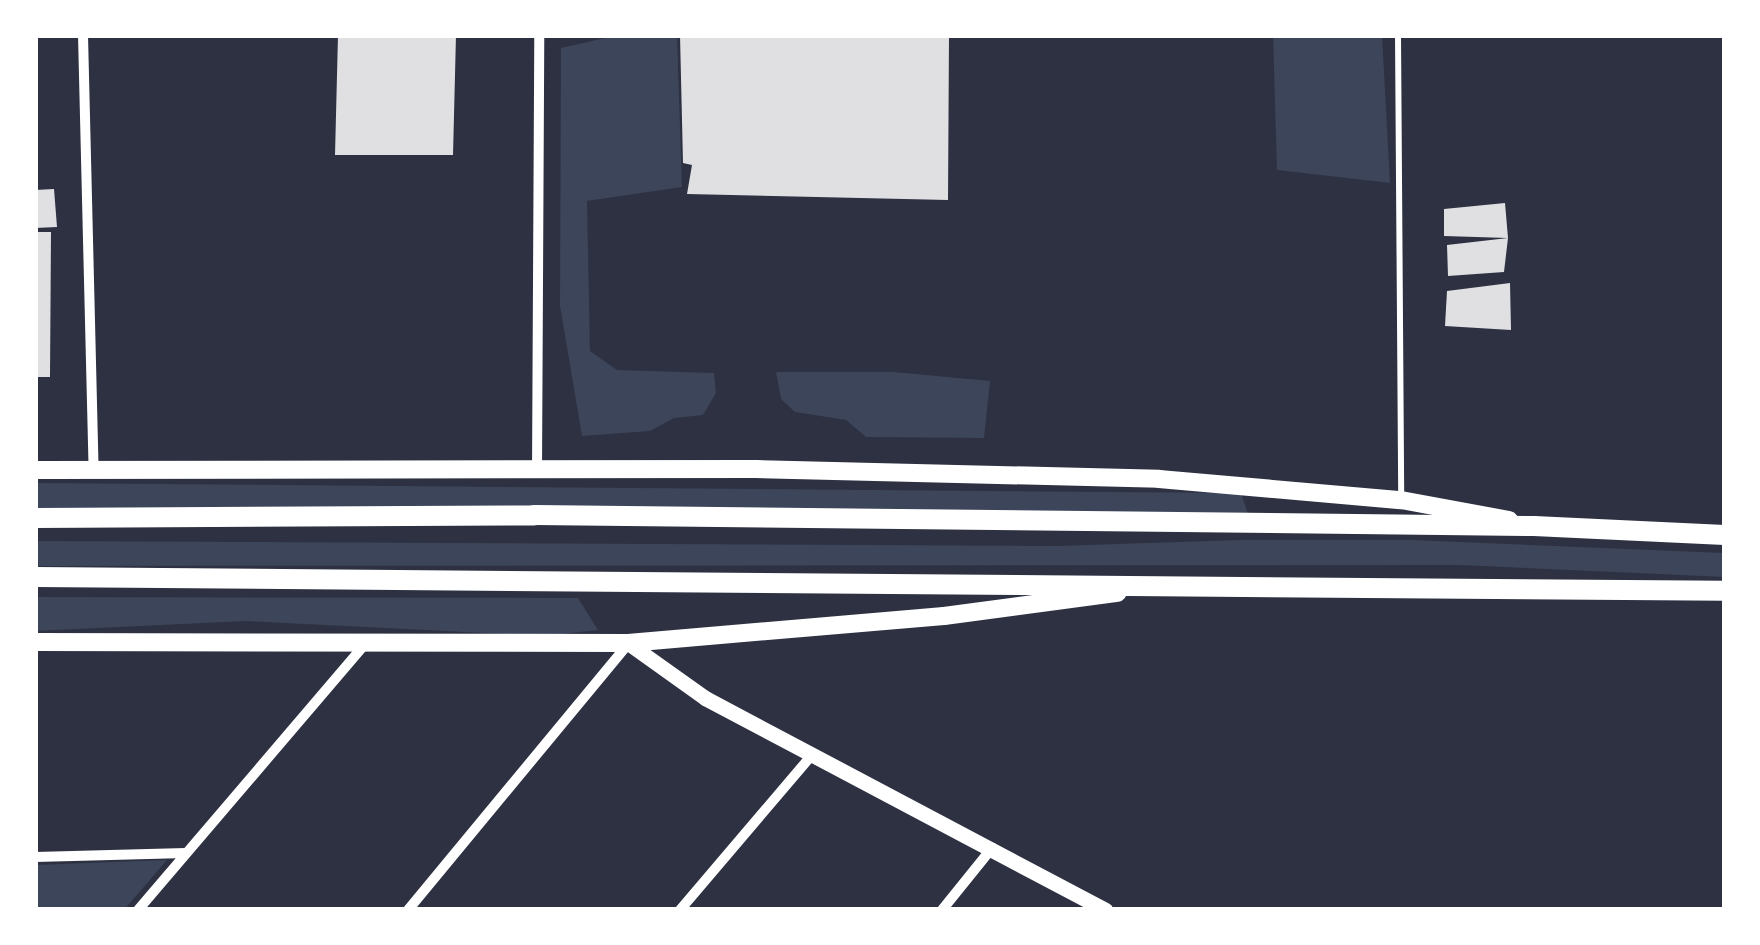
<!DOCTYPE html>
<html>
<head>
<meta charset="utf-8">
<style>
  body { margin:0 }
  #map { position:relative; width:1760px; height:945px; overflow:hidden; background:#2d3142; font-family:"Fira Sans",sans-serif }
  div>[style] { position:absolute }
  .green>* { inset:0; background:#3c4559 }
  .building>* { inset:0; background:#e0e0e3 }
  .service>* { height:6px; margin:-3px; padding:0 3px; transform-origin:3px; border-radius:3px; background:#fff }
  .minor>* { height:10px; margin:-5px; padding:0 5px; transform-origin:5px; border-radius:5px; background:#fff }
  .tertiary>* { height:15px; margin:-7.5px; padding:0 7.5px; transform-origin:7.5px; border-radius:7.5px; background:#fff }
  .secondary>* { height:18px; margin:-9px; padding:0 9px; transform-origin:9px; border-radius:9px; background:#fff }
  .trunk>* { height:20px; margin:-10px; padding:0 10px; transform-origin:10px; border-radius:10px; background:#fff }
  span { translate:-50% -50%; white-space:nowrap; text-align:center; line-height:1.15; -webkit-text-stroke:10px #fff; paint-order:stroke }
  .frame { position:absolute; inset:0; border:38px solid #fff; pointer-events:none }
</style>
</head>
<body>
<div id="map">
  <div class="green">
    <i style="clip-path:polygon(618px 35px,677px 35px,682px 187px,587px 201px,590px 351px,617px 370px,714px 373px,716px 393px,703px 415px,674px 418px,650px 431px,582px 436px,560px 306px,561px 48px)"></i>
    <i style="clip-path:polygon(1273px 35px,1382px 35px,1390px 183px,1277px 170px)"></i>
    <i style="clip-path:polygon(776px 372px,894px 372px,990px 381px,984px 438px,866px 437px,846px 420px,795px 412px,781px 399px)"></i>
    <i style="clip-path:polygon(35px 483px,1241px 493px,1248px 514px,35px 510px)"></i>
    <i style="clip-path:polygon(1239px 540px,1413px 540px,1725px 553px,1725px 577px,1459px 565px,35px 566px,35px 541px,1057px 546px)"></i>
    <i style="clip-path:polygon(35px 597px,578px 598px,598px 630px,544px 636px,246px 621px,35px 631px)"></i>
    <i style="clip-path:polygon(167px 860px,124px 910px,35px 910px,35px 865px)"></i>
  </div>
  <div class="building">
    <i style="clip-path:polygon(338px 35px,456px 35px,453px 155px,335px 155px)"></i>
    <i style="clip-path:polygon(680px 35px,949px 35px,948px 200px,687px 194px,692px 165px,683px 163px)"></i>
    <i style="clip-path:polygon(54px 189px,57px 227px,35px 228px,35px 190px)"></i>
    <i style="clip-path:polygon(1505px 203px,1508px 238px,1504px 272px,1448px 276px,1447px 245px,1508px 238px,1444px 236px,1444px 209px)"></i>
    <i style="clip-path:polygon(35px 232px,51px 232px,50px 377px,35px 377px)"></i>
    <i style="clip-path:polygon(1510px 283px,1511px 330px,1445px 326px,1447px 291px)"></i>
  </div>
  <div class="service">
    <i style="left:1398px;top:35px;width:464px;rotate:89.6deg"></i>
  </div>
  <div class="minor">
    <i style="left:83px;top:35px;width:435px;rotate:88.6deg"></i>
    <i style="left:537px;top:472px;width:437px;rotate:-89.7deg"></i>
    <i style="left:35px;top:857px;width:151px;rotate:-1.5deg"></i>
    <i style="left:138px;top:910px;width:353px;rotate:-49.5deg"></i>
    <i style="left:408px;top:910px;width:344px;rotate:-50.4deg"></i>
    <i style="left:680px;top:910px;width:204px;rotate:-49.6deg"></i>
    <i style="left:942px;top:910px;width:80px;rotate:-51.1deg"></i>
  </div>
  <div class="tertiary">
    <i style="left:628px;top:643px;width:95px;rotate:35.5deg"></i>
    <i style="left:705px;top:698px;width:453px;rotate:27.9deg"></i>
  </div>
  <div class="secondary">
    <i style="left:35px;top:470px;width:721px;rotate:-0.08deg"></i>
    <i style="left:756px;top:469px;width:403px;rotate:1.4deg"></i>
    <i style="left:1159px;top:479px;width:243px;rotate:5deg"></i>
    <i style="left:1401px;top:500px;width:110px;rotate:10.5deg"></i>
    <i style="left:35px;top:642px;width:593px;rotate:0.1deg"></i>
    <i style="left:628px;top:643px;width:317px;rotate:-4.9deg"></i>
    <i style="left:944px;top:616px;width:175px;rotate:-7.6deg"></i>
  </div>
  <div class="trunk">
    <i style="left:35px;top:518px;width:499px;rotate:-0.3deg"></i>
    <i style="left:534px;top:515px;width:1000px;rotate:0.63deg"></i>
    <i style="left:1534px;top:526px;width:191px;rotate:2.7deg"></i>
    <i style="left:35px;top:577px;width:1690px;rotate:0.47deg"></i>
  </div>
  <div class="frame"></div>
</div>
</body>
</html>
